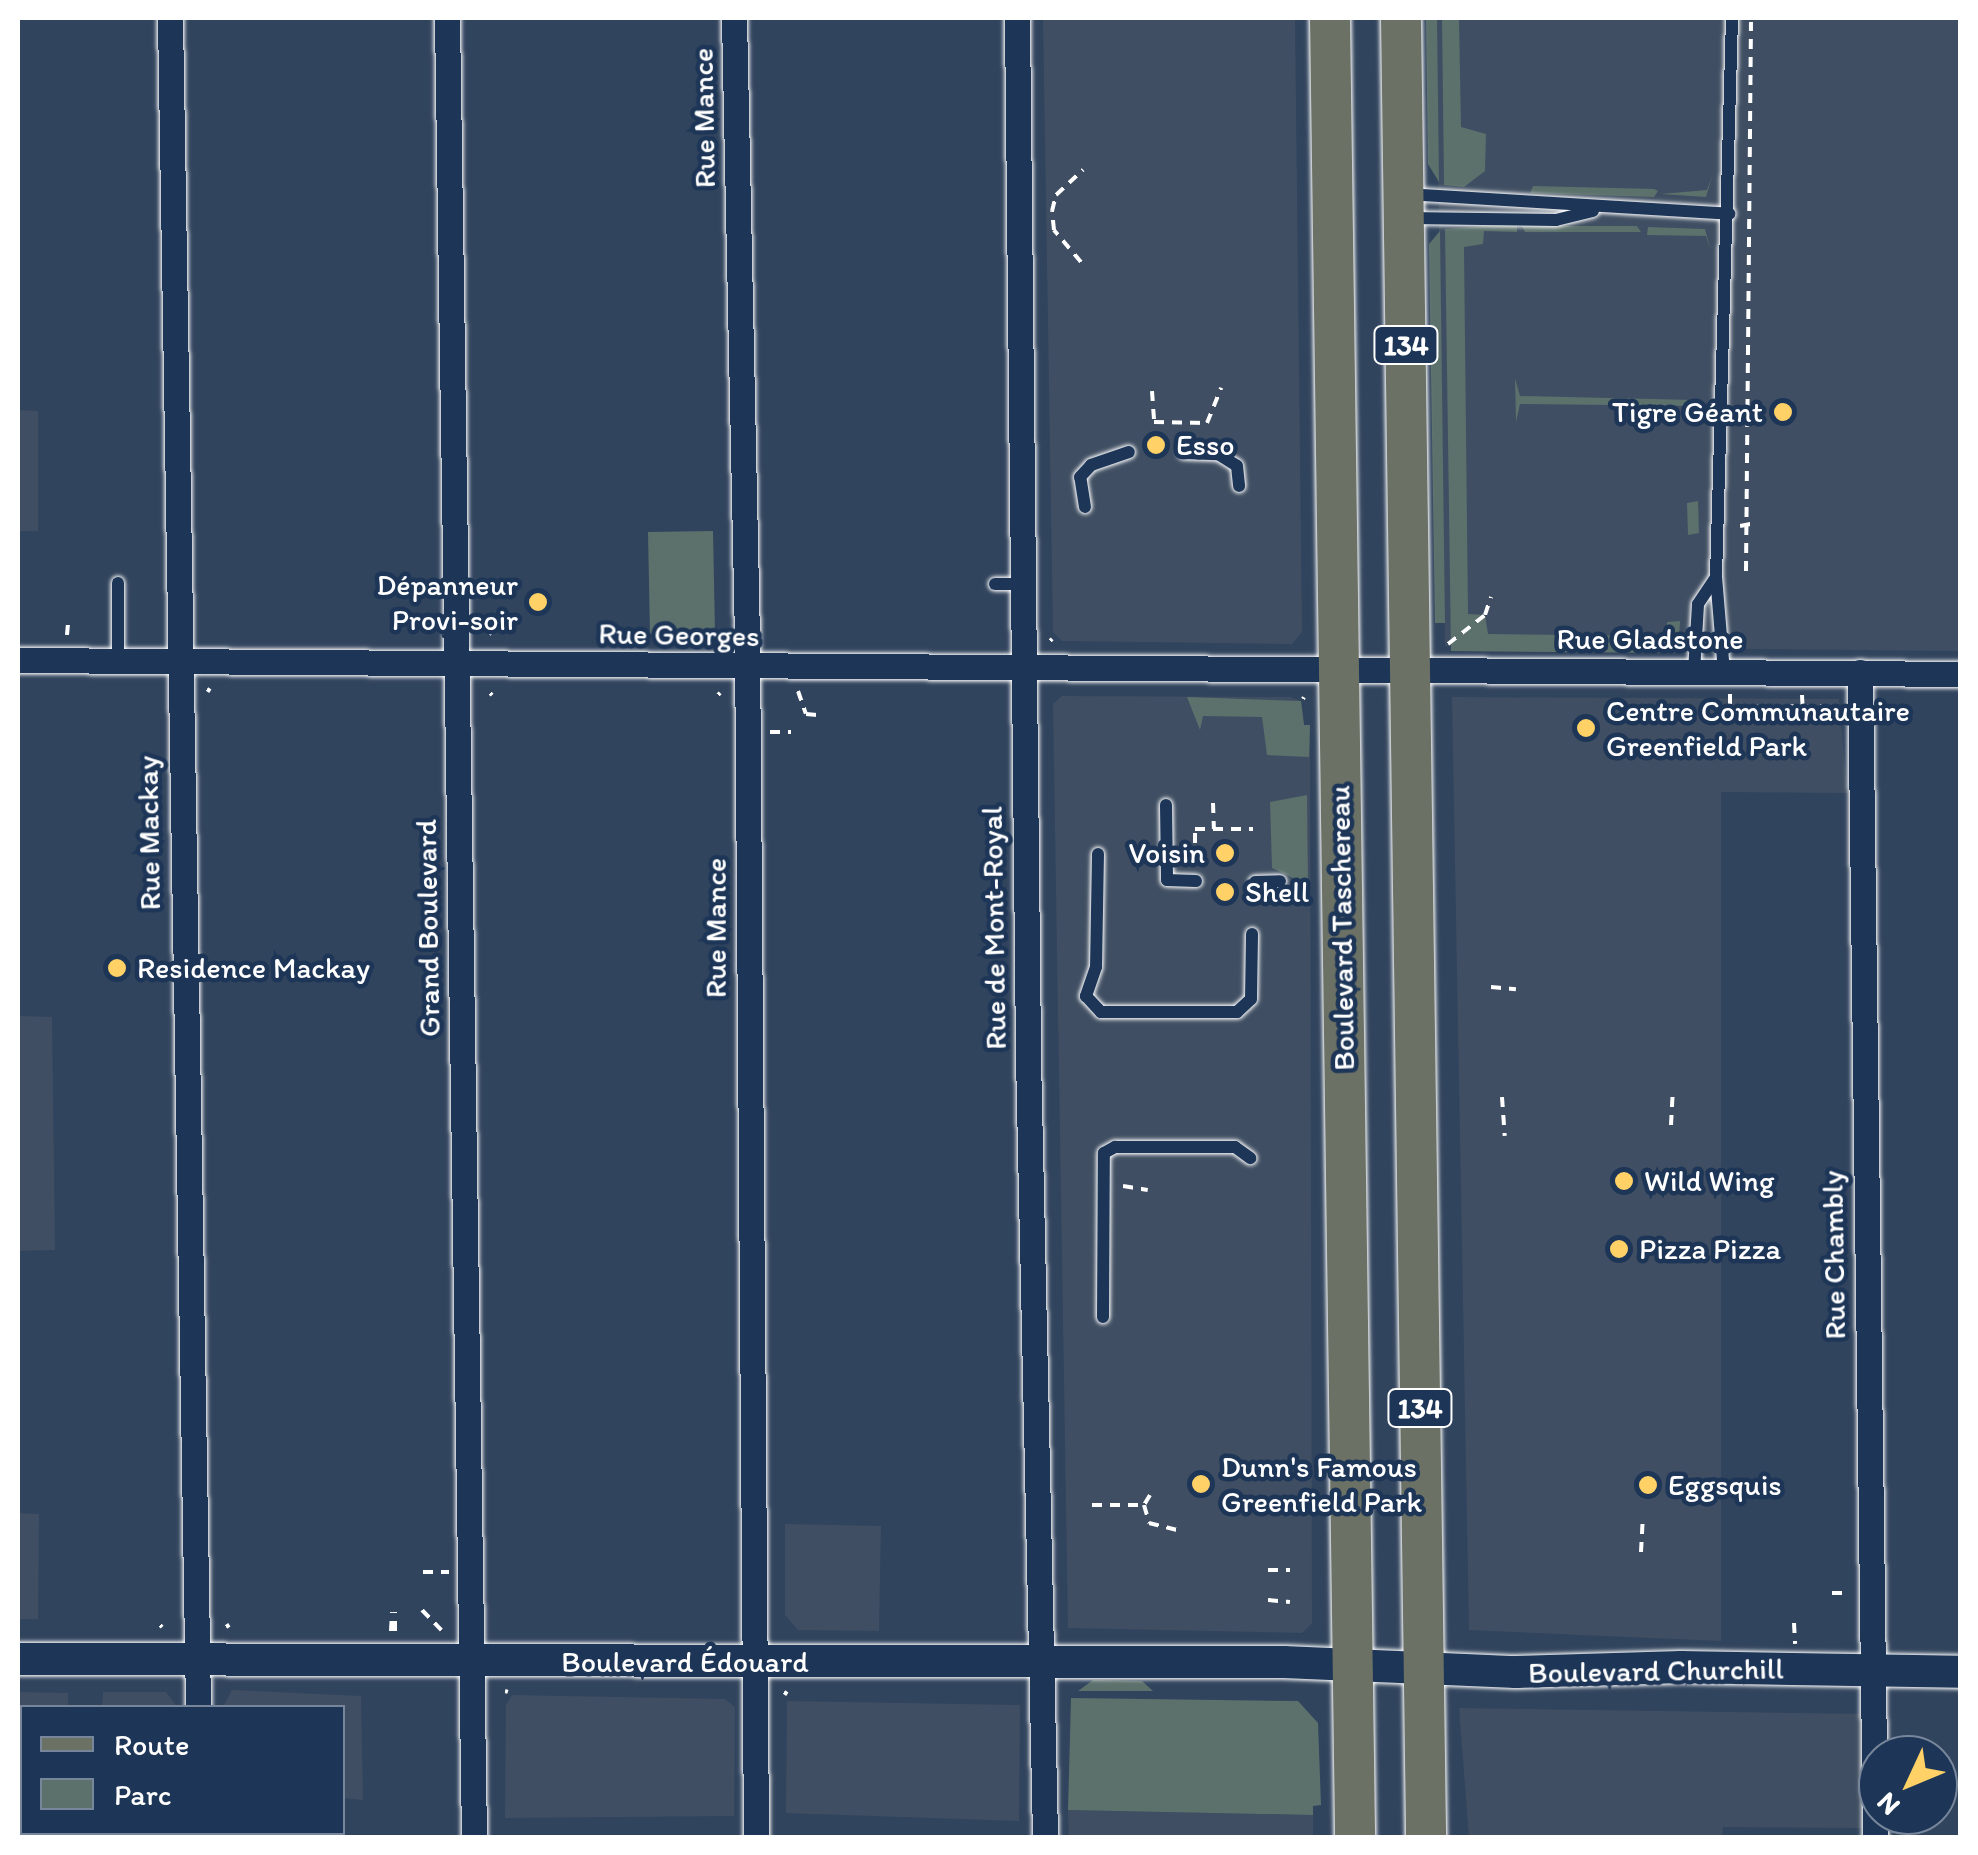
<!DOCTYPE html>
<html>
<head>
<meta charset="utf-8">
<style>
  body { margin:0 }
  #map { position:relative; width:1978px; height:1855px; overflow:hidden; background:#31445d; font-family:Itim,sans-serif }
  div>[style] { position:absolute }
  .built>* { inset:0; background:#3f4e62 }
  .green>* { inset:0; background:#5c716c }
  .path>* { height:4px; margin-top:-2px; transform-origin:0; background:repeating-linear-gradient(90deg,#fff 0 10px,transparent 0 18px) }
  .roads { filter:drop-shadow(0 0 2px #fff) drop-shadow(0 0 2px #fff) }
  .service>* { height:12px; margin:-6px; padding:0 6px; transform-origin:6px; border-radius:6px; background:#1d3557 }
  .minor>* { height:25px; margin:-12.5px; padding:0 12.5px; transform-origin:12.5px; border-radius:12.5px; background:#1d3557 }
  .tertiary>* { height:32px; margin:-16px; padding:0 16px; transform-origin:16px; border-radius:16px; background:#1d3557 }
  .primary>* { height:40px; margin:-20px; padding:0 20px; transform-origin:20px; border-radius:20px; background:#6b7165 }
  .dots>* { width:28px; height:28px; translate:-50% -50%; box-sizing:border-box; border:5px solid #1d3557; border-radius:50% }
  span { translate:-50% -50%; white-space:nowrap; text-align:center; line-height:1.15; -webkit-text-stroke:9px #1d3557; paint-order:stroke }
  .shield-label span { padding:2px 8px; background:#1d3557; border:2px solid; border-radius:8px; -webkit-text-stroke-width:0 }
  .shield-label { font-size:28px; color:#fff; font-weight:700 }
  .street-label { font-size:30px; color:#fff }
  .poi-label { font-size:30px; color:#fff }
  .right { translate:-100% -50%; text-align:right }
  .left { translate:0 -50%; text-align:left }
  .frame { position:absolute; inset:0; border:20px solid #fff; pointer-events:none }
  .legend { position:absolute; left:20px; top:1705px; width:325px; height:130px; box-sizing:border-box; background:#1d3557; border:2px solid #77869a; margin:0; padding:12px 18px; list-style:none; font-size:30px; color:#fff }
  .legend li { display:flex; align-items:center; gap:20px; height:50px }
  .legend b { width:50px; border:2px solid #77869a }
  .north { position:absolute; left:1858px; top:1735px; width:100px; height:100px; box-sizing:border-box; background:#1d3557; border:2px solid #77869a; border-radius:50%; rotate:226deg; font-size:28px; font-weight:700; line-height:40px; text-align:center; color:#fff }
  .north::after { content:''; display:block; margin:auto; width:35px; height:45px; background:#ffd166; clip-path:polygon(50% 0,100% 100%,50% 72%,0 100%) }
</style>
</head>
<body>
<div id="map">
  <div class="built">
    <i style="clip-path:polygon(1043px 18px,1295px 18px,1302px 632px,1292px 644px,1062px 641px,1053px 632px)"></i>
    <i style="clip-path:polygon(1436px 18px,1960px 18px,1960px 651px,1445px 646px)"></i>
    <i style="clip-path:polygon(18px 410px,38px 411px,38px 531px,18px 531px)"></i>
    <i style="clip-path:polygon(1062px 696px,1290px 697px,1301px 701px,1304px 725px,1310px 725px,1312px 1623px,1302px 1633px,1068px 1628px,1053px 704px)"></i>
    <i style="clip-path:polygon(1452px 697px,1839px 699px,1847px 793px,1721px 792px,1721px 1641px,1469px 1630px)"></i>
    <i style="clip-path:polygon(18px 1016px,52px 1017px,55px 1250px,18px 1251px)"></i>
    <i style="clip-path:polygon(18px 1513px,39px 1514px,38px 1619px,18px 1619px)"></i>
    <i style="clip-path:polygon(785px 1524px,881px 1526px,879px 1631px,798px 1630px,785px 1615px)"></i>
    <i style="clip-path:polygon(232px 1690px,361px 1696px,363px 1800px,343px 1798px,342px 1708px,223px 1707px)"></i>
    <i style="clip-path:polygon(18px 1692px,68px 1693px,68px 1707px,22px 1708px,22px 1800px)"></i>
    <i style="clip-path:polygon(103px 1692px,166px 1692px,177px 1707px,102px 1707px)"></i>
    <i style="clip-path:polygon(512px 1695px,725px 1699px,735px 1707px,734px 1816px,505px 1818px,506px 1705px)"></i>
    <i style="clip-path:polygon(787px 1701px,1020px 1705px,1019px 1821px,786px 1813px)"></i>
    <i style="clip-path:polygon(1459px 1708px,1867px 1714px,1866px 1828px,1723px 1827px,1722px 1838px,1469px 1837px)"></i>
    <i style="clip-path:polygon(1068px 1810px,1313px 1815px,1313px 1837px,1069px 1837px)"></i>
  </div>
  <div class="green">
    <i style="clip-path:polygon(1426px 18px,1437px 18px,1439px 182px,1428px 164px)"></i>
    <i style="clip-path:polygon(1442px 18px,1459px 18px,1461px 127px,1486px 134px,1485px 171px,1464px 187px,1444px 185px)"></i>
    <i style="clip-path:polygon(1713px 174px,1706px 197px,1661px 194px,1707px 190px)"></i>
    <i style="clip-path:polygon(1533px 186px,1654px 189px,1658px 191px,1654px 197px,1530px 193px)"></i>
    <i style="clip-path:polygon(1517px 224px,1517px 232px,1484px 231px,1483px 244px,1464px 247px,1468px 614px,1485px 615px,1488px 634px,1666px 636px,1667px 622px,1680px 621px,1678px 653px,1451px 651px,1445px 229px)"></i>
    <i style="clip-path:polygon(1522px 226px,1637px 226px,1641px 232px,1525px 232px)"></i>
    <i style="clip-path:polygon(1648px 227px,1705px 229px,1711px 251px,1706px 236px,1647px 235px)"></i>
    <i style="clip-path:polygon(1440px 231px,1445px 623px,1435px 623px,1429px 244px)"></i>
    <i style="clip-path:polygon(1515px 378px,1520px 396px,1695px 400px,1699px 406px,1520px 404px,1516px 422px)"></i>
    <i style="clip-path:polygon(1698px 501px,1699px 533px,1688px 535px,1687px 503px)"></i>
    <i style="clip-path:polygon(713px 531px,715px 633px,650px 634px,648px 532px)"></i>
    <i style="clip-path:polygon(1187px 697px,1301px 701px,1304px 725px,1310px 725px,1309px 757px,1267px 755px,1262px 717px,1203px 716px,1200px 730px)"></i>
    <i style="clip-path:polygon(1307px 795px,1308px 885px,1272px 868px,1270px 802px)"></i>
    <i style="clip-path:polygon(1093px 1680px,1142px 1681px,1153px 1691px,1078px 1691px)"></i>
    <i style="clip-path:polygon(1071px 1698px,1298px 1701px,1318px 1723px,1321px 1805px,1313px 1806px,1313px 1815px,1068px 1810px)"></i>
  </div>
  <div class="path">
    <i style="left:1081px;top:262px;width:42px;rotate:-130.2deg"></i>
    <i style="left:1054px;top:230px;width:19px;rotate:-96deg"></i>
    <i style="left:1052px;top:211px;width:16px;rotate:-76deg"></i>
    <i style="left:1056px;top:195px;width:37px;rotate:-43deg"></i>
    <i style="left:1152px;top:391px;width:31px;rotate:86deg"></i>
    <i style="left:1154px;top:422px;width:53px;rotate:1.1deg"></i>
    <i style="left:1207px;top:423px;width:38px;rotate:-68deg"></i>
    <i style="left:1740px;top:526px;width:16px;rotate:-11deg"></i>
    <i style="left:1746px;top:571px;width:549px;rotate:-89.48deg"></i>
    <i style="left:489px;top:634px;width:2px;rotate:-27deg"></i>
    <i style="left:67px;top:635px;width:11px;rotate:-85deg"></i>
    <i style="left:717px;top:637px;width:2px;rotate:27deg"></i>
    <i style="left:1050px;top:641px;width:3px;rotate:-45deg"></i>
    <i style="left:1448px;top:644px;width:47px;rotate:-38.1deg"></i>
    <i style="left:1485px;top:615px;width:19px;rotate:-72deg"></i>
    <i style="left:207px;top:689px;width:4px;rotate:34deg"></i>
    <i style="left:798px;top:691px;width:24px;rotate:71deg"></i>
    <i style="left:806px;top:714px;width:11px;rotate:5deg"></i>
    <i style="left:490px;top:693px;width:3px;rotate:45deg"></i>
    <i style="left:1730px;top:694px;width:13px;rotate:90deg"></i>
    <i style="left:1730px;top:707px;width:99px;rotate:-0.6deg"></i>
    <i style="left:1829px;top:706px;width:14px;rotate:65deg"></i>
    <i style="left:718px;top:695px;width:3px;rotate:-45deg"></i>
    <i style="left:1802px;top:695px;width:18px;rotate:87deg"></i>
    <i style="left:1303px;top:699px;width:2px;rotate:-63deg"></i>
    <i style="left:770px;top:732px;width:21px"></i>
    <i style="left:1213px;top:803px;width:26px;rotate:88deg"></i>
    <i style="left:1195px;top:861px;width:32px;rotate:-90deg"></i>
    <i style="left:1195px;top:829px;width:58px"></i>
    <i style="left:1491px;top:987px;width:25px;rotate:5deg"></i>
    <i style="left:1502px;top:1097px;width:39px;rotate:86deg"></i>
    <i style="left:1671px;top:1125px;width:33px;rotate:-87deg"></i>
    <i style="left:1123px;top:1186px;width:25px;rotate:9deg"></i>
    <i style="left:1150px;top:1495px;width:12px;rotate:121deg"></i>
    <i style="left:1144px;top:1505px;width:19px;rotate:74deg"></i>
    <i style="left:1149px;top:1523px;width:29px;rotate:14deg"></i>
    <i style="left:1092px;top:1505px;width:52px"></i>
    <i style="left:1641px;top:1552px;width:36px;rotate:-87deg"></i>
    <i style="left:1268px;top:1570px;width:22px"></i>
    <i style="left:423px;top:1572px;width:26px"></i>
    <i style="left:1832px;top:1593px;width:18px"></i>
    <i style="left:1268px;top:1600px;width:22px;rotate:5deg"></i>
    <i style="left:422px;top:1610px;width:28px;rotate:46deg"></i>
    <i style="left:1794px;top:1623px;width:21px;rotate:87deg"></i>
    <i style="left:160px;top:1625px;width:3px;rotate:45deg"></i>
    <i style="left:226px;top:1627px;width:4px;rotate:-34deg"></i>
    <i style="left:391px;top:1631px;width:19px;rotate:-87deg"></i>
    <i style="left:395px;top:1631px;width:19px;rotate:-90deg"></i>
    <i style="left:505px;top:1691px;width:3px;rotate:18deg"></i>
    <i style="left:784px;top:1692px;width:4px;rotate:34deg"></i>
  </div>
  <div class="roads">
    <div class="service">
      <i style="left:1406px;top:194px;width:324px;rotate:3.5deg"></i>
      <i style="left:1409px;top:218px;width:147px;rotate:0.8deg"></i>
      <i style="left:1556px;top:220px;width:38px;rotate:-14deg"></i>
      <i style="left:1184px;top:453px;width:34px;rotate:2deg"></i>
      <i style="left:1218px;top:454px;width:22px;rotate:32deg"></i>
      <i style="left:1237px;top:466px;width:20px;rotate:84deg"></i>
      <i style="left:1085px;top:507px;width:30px;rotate:-99deg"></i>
      <i style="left:1080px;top:477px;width:16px;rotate:-47deg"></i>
      <i style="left:1091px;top:465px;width:40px;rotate:-18.9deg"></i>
      <i style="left:118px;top:583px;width:78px;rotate:90deg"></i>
      <i style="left:995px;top:584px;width:28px"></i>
      <i style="left:1694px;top:672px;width:68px;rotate:-86.6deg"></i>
      <i style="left:1698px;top:604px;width:32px;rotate:-56deg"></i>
      <i style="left:1724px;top:672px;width:95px;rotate:-94.8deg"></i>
      <i style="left:1716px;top:577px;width:559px;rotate:-88.36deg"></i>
      <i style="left:1166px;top:805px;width:75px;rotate:89.2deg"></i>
      <i style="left:1167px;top:880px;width:29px;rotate:2deg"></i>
      <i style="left:1098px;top:854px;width:113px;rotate:91deg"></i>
      <i style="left:1096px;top:967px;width:31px;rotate:109deg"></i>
      <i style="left:1086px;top:996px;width:22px;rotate:47deg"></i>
      <i style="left:1101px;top:1012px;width:136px"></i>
      <i style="left:1237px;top:1012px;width:19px;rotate:-43deg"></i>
      <i style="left:1251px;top:999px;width:65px;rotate:-89.1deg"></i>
      <i style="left:1255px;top:882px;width:25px;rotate:-2deg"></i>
      <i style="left:1103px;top:1317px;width:164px;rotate:-89.7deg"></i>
      <i style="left:1104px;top:1153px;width:13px;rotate:-29deg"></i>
      <i style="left:1115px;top:1147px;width:120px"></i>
      <i style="left:1235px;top:1147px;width:19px;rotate:36deg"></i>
    </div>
    <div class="minor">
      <i style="left:170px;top:18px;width:1690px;rotate:89.05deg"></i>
      <i style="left:447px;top:18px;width:1820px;rotate:89.15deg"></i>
      <i style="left:734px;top:18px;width:621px;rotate:88.8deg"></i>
      <i style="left:747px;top:639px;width:1199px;rotate:89.57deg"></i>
      <i style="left:1017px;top:18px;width:1039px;rotate:89.39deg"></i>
      <i style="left:1028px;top:1057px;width:781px;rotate:88.75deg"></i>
      <i style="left:18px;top:660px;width:1942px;rotate:0.41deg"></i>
      <i style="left:1860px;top:672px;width:1166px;rotate:89.26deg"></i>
      <i style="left:199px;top:1832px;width:6px;rotate:81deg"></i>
    </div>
    <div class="tertiary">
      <i style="left:18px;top:1659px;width:1266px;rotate:0.14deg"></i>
      <i style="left:1284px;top:1662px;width:232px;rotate:2.5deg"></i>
      <i style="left:1516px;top:1672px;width:165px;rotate:-1.7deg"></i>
      <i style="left:1681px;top:1667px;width:279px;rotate:1deg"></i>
    </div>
    <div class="primary">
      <i style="left:1330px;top:18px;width:1820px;rotate:89.21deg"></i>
      <i style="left:1401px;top:18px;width:1820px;rotate:89.21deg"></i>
    </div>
  </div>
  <div class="dots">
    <i style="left:1783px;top:412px;background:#ffd166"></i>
    <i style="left:1156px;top:445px;background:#ffd166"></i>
    <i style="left:538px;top:602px;background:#ffd166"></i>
    <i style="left:1586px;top:728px;background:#ffd166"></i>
    <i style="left:1225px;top:853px;background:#ffd166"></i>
    <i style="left:1225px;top:892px;background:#ffd166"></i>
    <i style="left:117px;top:968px;background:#ffd166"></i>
    <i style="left:1624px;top:1181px;background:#ffd166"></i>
    <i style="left:1619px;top:1249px;background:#ffd166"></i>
    <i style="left:1201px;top:1484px;background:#ffd166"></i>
    <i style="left:1648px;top:1485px;background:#ffd166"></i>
  </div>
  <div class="shield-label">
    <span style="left:1406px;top:345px">134</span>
    <span style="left:1420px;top:1408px">134</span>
  </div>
  <div class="street-label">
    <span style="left:704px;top:118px;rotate:-91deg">Rue Mance</span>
    <span style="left:679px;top:635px;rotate:1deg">Rue Georges</span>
    <span style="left:1650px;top:639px">Rue Gladstone</span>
    <span style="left:149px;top:833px;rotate:-91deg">Rue Mackay</span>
    <span style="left:428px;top:928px;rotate:-91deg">Grand Boulevard</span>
    <span style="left:716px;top:928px;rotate:-90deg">Rue Mance</span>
    <span style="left:994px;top:928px;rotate:-91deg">Rue de Mont-Royal</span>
    <span style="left:1342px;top:928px;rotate:-91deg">Boulevard Taschereau</span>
    <span style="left:1834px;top:1255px;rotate:-91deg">Rue Chambly</span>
    <span style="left:685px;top:1662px">Boulevard Édouard</span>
    <span style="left:1656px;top:1671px;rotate:-1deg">Boulevard Churchill</span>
  </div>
  <div class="poi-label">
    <span class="right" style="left:1763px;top:412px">Tigre Géant</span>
    <span class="left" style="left:1176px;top:445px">Esso</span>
    <span class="right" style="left:518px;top:602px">Dépanneur<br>Provi-soir</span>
    <span class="left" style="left:1606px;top:728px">Centre Communautaire<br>Greenfield Park</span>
    <span class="right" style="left:1205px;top:853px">Voisin</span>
    <span class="left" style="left:1245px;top:892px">Shell</span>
    <span class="left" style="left:137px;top:968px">Residence Mackay</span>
    <span class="left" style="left:1644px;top:1181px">Wild Wing</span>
    <span class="left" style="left:1639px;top:1249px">Pizza Pizza</span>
    <span class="left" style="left:1221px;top:1484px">Dunn's Famous<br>Greenfield Park</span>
    <span class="left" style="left:1668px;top:1485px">Eggsquis</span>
  </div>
  <div class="frame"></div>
  <ul class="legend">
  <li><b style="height:12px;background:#6b7165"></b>Route</li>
  <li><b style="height:28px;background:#5c716c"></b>Parc</li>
  </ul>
  <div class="north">N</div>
</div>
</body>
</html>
